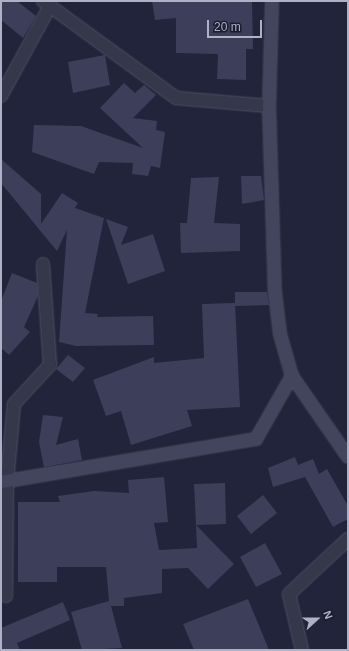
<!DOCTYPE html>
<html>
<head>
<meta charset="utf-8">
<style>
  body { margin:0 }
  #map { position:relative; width:349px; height:651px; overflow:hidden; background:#21243a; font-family:Arial,sans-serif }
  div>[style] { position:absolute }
  .building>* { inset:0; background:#3d3f5a }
  .roads { filter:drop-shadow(0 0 1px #4f5165) drop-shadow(0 0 1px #4f5165) }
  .street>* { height:12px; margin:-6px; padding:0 6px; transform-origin:6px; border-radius:6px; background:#35374a }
  .secondary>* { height:12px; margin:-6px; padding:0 6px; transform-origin:6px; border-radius:6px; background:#43445d }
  span { translate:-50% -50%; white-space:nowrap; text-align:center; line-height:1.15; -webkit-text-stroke:4px #1a1c2f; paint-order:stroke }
  .frame { position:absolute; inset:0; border:2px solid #afb1c6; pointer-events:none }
  .north { position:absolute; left:297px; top:599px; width:40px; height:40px; -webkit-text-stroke:3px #1a1c2f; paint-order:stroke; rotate:69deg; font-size:11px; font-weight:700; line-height:16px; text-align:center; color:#afb1c6 }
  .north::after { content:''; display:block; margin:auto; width:14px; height:18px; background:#afb1c6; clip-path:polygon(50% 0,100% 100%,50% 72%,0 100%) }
  .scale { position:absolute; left:207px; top:20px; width:55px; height:18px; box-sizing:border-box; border:2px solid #afb1c6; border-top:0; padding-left:5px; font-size:12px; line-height:14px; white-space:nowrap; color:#afb1c6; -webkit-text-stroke:3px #1a1c2f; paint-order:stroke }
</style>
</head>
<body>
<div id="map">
  <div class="building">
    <i style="clip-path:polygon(1px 1px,17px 1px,36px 16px,23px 38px,1px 20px)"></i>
    <i style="clip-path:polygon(152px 1px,252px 1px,253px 49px,246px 49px,246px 80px,217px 79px,218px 54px,176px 53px,176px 18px,155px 20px)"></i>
    <i style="clip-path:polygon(105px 55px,110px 85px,73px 93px,68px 62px)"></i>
    <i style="clip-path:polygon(124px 83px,135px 93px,144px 85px,156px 95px,133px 118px,157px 121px,156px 130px,165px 132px,160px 168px,151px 166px,148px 176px,132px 174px,133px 163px,99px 162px,94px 174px,32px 152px,34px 125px,81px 126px,143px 148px,100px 108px)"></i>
    <i style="clip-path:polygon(1px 159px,41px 194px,41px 224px,62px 193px,78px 203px,75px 208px,104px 218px,85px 313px,98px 314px,97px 317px,153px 316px,154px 345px,76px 346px,59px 342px,67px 230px,57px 251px,1px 183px)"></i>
    <i style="clip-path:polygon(241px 176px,261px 176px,264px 200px,242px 204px)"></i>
    <i style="clip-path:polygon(219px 177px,214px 223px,240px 224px,240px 251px,181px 253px,180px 223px,187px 223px,191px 178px)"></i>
    <i style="clip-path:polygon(106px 219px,128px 227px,121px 245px,153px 234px,165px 271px,128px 284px)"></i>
    <i style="clip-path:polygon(12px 273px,37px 283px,38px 296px,24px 327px,30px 332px,9px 355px,1px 348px,1px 301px)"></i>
    <i style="clip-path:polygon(235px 292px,267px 292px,269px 305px,235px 306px)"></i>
    <i style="clip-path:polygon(235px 303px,240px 407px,187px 410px,192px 426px,131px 445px,121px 411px,106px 416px,93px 380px,154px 357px,154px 363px,204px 358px,202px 304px)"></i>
    <i style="clip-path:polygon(68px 355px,85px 368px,73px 382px,56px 369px)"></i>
    <i style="clip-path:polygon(43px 415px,63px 417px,56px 445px,78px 439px,82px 460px,44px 467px,39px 442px)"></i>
    <i style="clip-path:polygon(295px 457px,298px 465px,313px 459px,319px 474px,327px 469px,348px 506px,348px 519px,333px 527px,305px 477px,273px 487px,268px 468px)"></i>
    <i style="clip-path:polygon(164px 477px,168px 522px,154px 523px,159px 550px,197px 548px,196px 525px,234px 564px,208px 589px,188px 568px,162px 569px,162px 593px,124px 598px,124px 606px,111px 606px,122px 648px,82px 650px,71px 612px,109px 601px,106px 567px,57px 567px,57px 582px,18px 582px,18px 502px,60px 502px,58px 496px,94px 491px,129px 493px,128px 480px)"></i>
    <i style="clip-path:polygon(225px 483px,226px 524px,196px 525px,194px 484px)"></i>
    <i style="clip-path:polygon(263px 495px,277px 513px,251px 534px,237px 516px)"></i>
    <i style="clip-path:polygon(265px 543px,282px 574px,256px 587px,240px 557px)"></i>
    <i style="clip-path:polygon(248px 599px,269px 650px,194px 650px,183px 624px)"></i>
    <i style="clip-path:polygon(63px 602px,70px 620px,17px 643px,20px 650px,1px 650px,1px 628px)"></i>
  </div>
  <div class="roads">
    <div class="street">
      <i style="left:43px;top:1px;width:165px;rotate:36.1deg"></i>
      <i style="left:176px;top:98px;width:93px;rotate:4.9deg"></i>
      <i style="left:1px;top:96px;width:102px;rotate:-61.4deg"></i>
      <i style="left:6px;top:596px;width:115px;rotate:-89.5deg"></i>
      <i style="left:7px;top:481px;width:77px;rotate:-84.8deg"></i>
      <i style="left:14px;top:404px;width:53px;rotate:-47.3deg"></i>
      <i style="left:50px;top:365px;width:101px;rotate:-94deg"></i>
      <i style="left:302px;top:650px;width:57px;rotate:-103.1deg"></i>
      <i style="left:289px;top:594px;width:81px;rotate:-43deg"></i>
    </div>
    <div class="secondary">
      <i style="left:272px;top:1px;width:105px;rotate:91.6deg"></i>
      <i style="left:269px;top:106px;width:186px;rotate:88.2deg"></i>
      <i style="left:275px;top:292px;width:42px;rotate:83.2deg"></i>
      <i style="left:280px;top:334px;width:44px;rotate:74.1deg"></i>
      <i style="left:292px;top:376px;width:98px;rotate:55.3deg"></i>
      <i style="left:1px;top:482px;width:259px;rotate:-9.6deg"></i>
      <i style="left:256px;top:439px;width:73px;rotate:-60.3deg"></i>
    </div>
  </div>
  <div class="frame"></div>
  <div class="north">N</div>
  <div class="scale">20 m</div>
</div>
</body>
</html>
